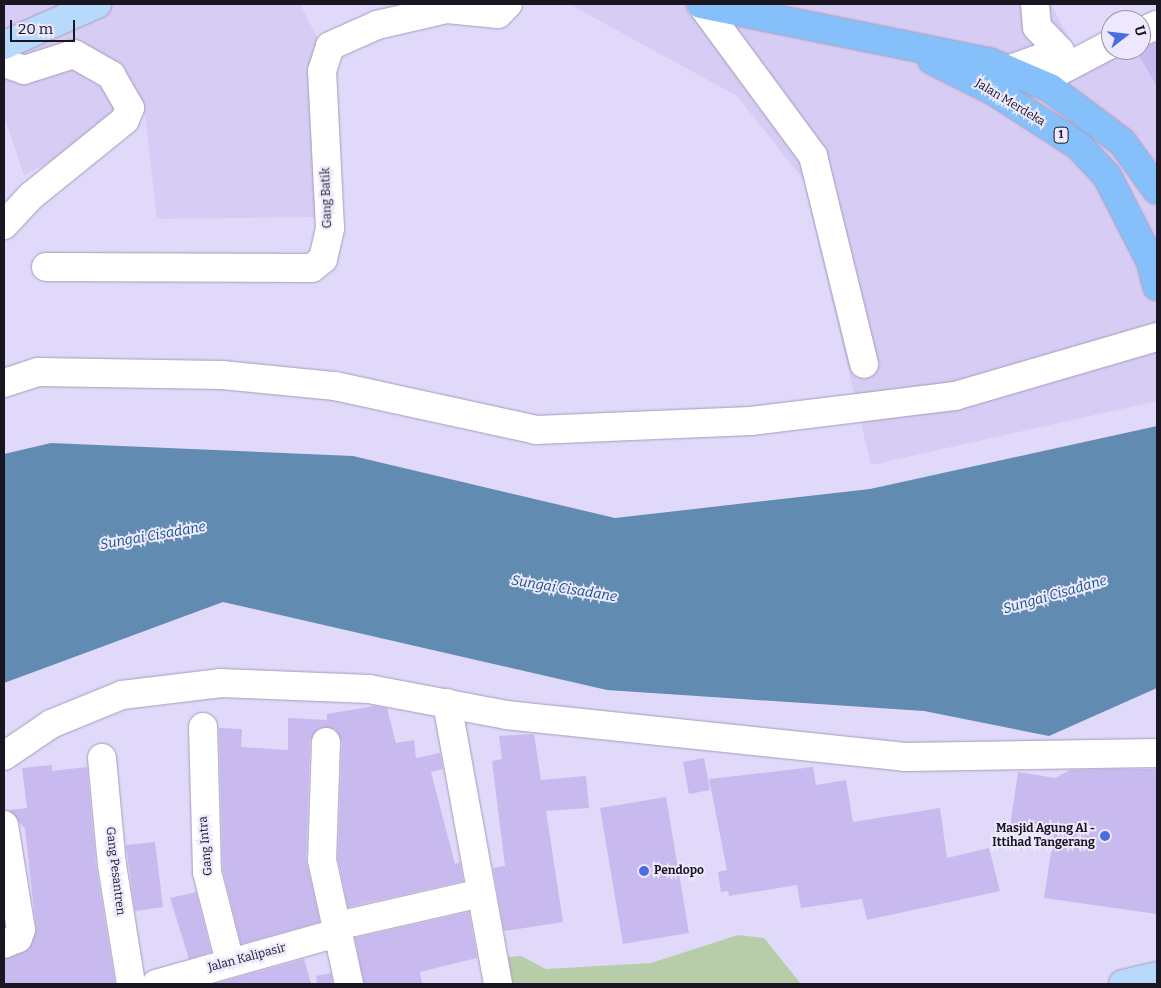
<!DOCTYPE html>
<html>
<head>
<meta charset="utf-8">
<style>
  body { margin:0 }
  #map { position:relative; width:1161px; height:988px; overflow:hidden; background:#e1d9fa; font-family:Bitter,serif }
  div>[style] { position:absolute }
  .built>* { inset:0; background:#d6ccf4 }
  .green>* { inset:0; background:#b7cca9 }
  .water>* { inset:0; background:#628bb2 }
  .building>* { inset:0; background:#c8baee }
  .roads { filter:drop-shadow(0 0 1px #a49cbc) drop-shadow(0 0 1px #a49cbc) }
  .minor>* { height:28px; margin:-14px; padding:0 14px; transform-origin:14px; border-radius:14px; background:#fff }
  .major>* { height:28px; margin:-14px; padding:0 14px; transform-origin:14px; border-radius:14px; background:#b6d9fc }
  .highway>* { height:28px; margin:-14px; padding:0 14px; transform-origin:14px; border-radius:14px; background:#86c0fa }
  .dots>* { width:14px; height:14px; translate:-50% -50%; box-sizing:border-box; border:2px solid #ede8fd; border-radius:50% }
  span { translate:-50% -50%; white-space:nowrap; text-align:center; line-height:1.15; -webkit-text-stroke:4px #ede8fd; paint-order:stroke }
  .shield-label span { padding:1px 4px; background:#ede8fd; border:1px solid; border-radius:4px; -webkit-text-stroke-width:0 }
  .shield-label { font-size:11px; color:#191622; font-weight:700 }
  .street-label { font-size:12px; color:#191622 }
  .poi-label { font-size:12px; color:#191622; font-weight:700 }
  .right { translate:-100% -50%; text-align:right }
  .left { translate:0 -50%; text-align:left }
  .water-label { font-size:14px; color:#0f5385; font-style:italic }
  .frame { position:absolute; inset:0; border:5px solid #191622; pointer-events:none }
  .north { position:absolute; left:1101px; top:10px; width:50px; height:50px; box-sizing:border-box; background:#ede8fd; border:1px solid #9894a5; border-radius:50%; rotate:74deg; font-size:14px; font-weight:700; line-height:20px; text-align:center; color:#191622 }
  .north::after { content:''; display:block; margin:auto; width:18px; height:22px; background:#4a6ee1; clip-path:polygon(50% 0,100% 100%,50% 72%,0 100%) }
  .scale { position:absolute; left:10px; top:20px; width:65px; height:22px; box-sizing:border-box; border:2px solid #191622; border-top:0; padding-left:6px; font-size:15px; line-height:18px; white-space:nowrap; color:#191622; -webkit-text-stroke:4px #ede8fd; paint-order:stroke }
</style>
</head>
<body>
<div id="map">
  <div class="built">
    <i style="clip-path:polygon(4px 4px,300px 4px,319px 41px,323px 217px,157px 219px,145px 114px,24px 175px,4px 116px)"></i>
    <i style="clip-path:polygon(569px 4px,1051px 4px,1086px 71px,1118px 50px,1141px 50px,1141px 35px,1157px 25px,1157px 401px,871px 465px,803px 179px,737px 96px)"></i>
  </div>
  <div class="green">
    <i style="clip-path:polygon(738px 935px,764px 938px,801px 984px,513px 984px,507px 957px,521px 956px,546px 969px,651px 963px)"></i>
  </div>
  <div class="water">
    <i style="clip-path:polygon(1157px 426px,1157px 688px,1049px 736px,924px 711px,607px 690px,223px 602px,4px 683px,4px 454px,51px 443px,353px 456px,615px 518px,870px 489px)"></i>
  </div>
  <div class="building">
    <i style="clip-path:polygon(1157px 42px,1157px 86px,1136px 51px)"></i>
    <i style="clip-path:polygon(374px 706px,387px 708px,396px 743px,414px 740px,416px 758px,440px 753px,443px 769px,431px 772px,455px 864px,460px 862px,463px 881px,348px 907px,338px 859px,342px 742px,335px 729px,319px 728px,310px 741px,306px 860px,320px 922px,241px 944px,223px 870px,219px 728px,242px 729px,241px 747px,288px 750px,288px 718px,327px 720px,327px 714px)"></i>
    <i style="clip-path:polygon(534px 734px,541px 780px,586px 776px,589px 808px,546px 811px,563px 922px,504px 931px,493px 868px,505px 866px,492px 761px,502px 759px,499px 736px)"></i>
    <i style="clip-path:polygon(704px 758px,710px 790px,689px 794px,683px 762px)"></i>
    <i style="clip-path:polygon(52px 765px,52px 771px,87px 767px,96px 866px,115px 984px,4px 984px,4px 959px,29px 949px,36px 928px,25px 829px,9px 810px,27px 808px,22px 768px)"></i>
    <i style="clip-path:polygon(813px 767px,816px 785px,846px 780px,853px 822px,940px 808px,947px 858px,989px 848px,1000px 891px,867px 920px,862px 899px,801px 908px,797px 885px,729px 896px,728px 891px,721px 892px,718px 872px,727px 870px,709px 779px)"></i>
    <i style="clip-path:polygon(1111px 769px,1157px 769px,1157px 914px,1044px 898px,1054px 833px,1010px 826px,1018px 772px,1055px 778px,1070px 770px)"></i>
    <i style="clip-path:polygon(666px 797px,689px 933px,623px 944px,600px 808px)"></i>
    <i style="clip-path:polygon(155px 842px,163px 907px,135px 911px,126px 845px)"></i>
    <i style="clip-path:polygon(196px 892px,211px 952px,189px 959px,170px 898px)"></i>
    <i style="clip-path:polygon(469px 912px,477px 958px,420px 972px,422px 984px,364px 984px,355px 938px)"></i>
    <i style="clip-path:polygon(304px 959px,311px 984px,214px 984px)"></i>
    <i style="clip-path:polygon(331px 973px,333px 984px,317px 984px,316px 976px)"></i>
  </div>
  <div class="roads">
    <div class="minor">
      <i style="left:701px;top:4px;width:189px;rotate:53.6deg"></i>
      <i style="left:813px;top:156px;width:214px;rotate:76.2deg"></i>
      <i style="left:1141px;top:32px;width:17px;rotate:-24deg"></i>
      <i style="left:4px;top:63px;width:21px;rotate:19deg"></i>
      <i style="left:24px;top:70px;width:52px;rotate:-17.7deg"></i>
      <i style="left:74px;top:54px;width:43px;rotate:29.6deg"></i>
      <i style="left:111px;top:75px;width:38px;rotate:60deg"></i>
      <i style="left:130px;top:108px;width:13px;rotate:113deg"></i>
      <i style="left:125px;top:120px;width:121px;rotate:141deg"></i>
      <i style="left:31px;top:196px;width:40px;rotate:133deg"></i>
      <i style="left:1008px;top:70px;width:55px;rotate:-20.1deg"></i>
      <i style="left:1060px;top:51px;width:33px;rotate:-134deg"></i>
      <i style="left:1037px;top:27px;width:23px;rotate:-95deg"></i>
      <i style="left:1046px;top:78px;width:73px;rotate:-27.6deg"></i>
      <i style="left:46px;top:267px;width:266px;rotate:0.2deg"></i>
      <i style="left:312px;top:268px;width:14px;rotate:-39deg"></i>
      <i style="left:323px;top:259px;width:32px;rotate:-77deg"></i>
      <i style="left:330px;top:228px;width:157px;rotate:-92.9deg"></i>
      <i style="left:322px;top:71px;width:26px;rotate:-72deg"></i>
      <i style="left:330px;top:46px;width:51px;rotate:-24.1deg"></i>
      <i style="left:377px;top:25px;width:72px;rotate:-12.9deg"></i>
      <i style="left:447px;top:9px;width:51px;rotate:5.6deg"></i>
      <i style="left:498px;top:14px;width:14px;rotate:-45deg"></i>
      <i style="left:4px;top:383px;width:36px;rotate:-18deg"></i>
      <i style="left:38px;top:372px;width:184px;rotate:0.9deg"></i>
      <i style="left:222px;top:375px;width:114px;rotate:5.6deg"></i>
      <i style="left:335px;top:386px;width:206px;rotate:12.3deg"></i>
      <i style="left:536px;top:430px;width:215px;rotate:-2.4deg"></i>
      <i style="left:751px;top:421px;width:206px;rotate:-7deg"></i>
      <i style="left:955px;top:396px;width:210px;rotate:-16.3deg"></i>
      <i style="left:447px;top:703px;width:286px;rotate:79.7deg"></i>
      <i style="left:203px;top:727px;width:145px;rotate:88.4deg"></i>
      <i style="left:207px;top:872px;width:93px;rotate:75.7deg"></i>
      <i style="left:326px;top:742px;width:118px;rotate:91.9deg"></i>
      <i style="left:322px;top:860px;width:127px;rotate:77.7deg"></i>
      <i style="left:4px;top:756px;width:57px;rotate:-34.2deg"></i>
      <i style="left:51px;top:724px;width:77px;rotate:-22.2deg"></i>
      <i style="left:122px;top:695px;width:100px;rotate:-6.9deg"></i>
      <i style="left:221px;top:683px;width:148px;rotate:2.3deg"></i>
      <i style="left:369px;top:689px;width:139px;rotate:10.7deg"></i>
      <i style="left:506px;top:715px;width:401px;rotate:6deg"></i>
      <i style="left:905px;top:757px;width:252px;rotate:-0.9deg"></i>
      <i style="left:102px;top:758px;width:107px;rotate:84.7deg"></i>
      <i style="left:112px;top:865px;width:121px;rotate:80.9deg"></i>
      <i style="left:4px;top:825px;width:106px;rotate:80.8deg"></i>
      <i style="left:21px;top:930px;width:9px;rotate:111deg"></i>
      <i style="left:18px;top:938px;width:15px;rotate:157deg"></i>
      <i style="left:337px;top:926px;width:148px;rotate:-12.9deg"></i>
      <i style="left:156px;top:984px;width:189px;rotate:-15.7deg"></i>
    </div>
    <div class="major">
      <i style="left:4px;top:45px;width:102px;rotate:-23.8deg"></i>
      <i style="left:1123px;top:984px;width:35px;rotate:-13deg"></i>
    </div>
    <div class="highway">
      <i style="left:701px;top:4px;width:294px;rotate:11.4deg"></i>
      <i style="left:989px;top:62px;width:66px;rotate:23.1deg"></i>
      <i style="left:1050px;top:88px;width:90px;rotate:36.9deg"></i>
      <i style="left:1122px;top:142px;width:59px;rotate:53.9deg"></i>
      <i style="left:932px;top:60px;width:69px;rotate:26.6deg"></i>
      <i style="left:994px;top:91px;width:101px;rotate:32.9deg"></i>
      <i style="left:1079px;top:146px;width:41px;rotate:47deg"></i>
      <i style="left:1107px;top:176px;width:97px;rotate:62.9deg"></i>
      <i style="left:1151px;top:262px;width:25px;rotate:76deg"></i>
    </div>
  </div>
  <div class="dots">
    <i style="left:1105px;top:836px;background:#4a6ee1"></i>
    <i style="left:644px;top:871px;background:#4a6ee1"></i>
  </div>
  <div class="shield-label">
    <span style="left:1061px;top:135px">1</span>
  </div>
  <div class="street-label">
    <span style="left:1010px;top:103px;rotate:31deg">Jalan Merdeka</span>
    <span style="left:327px;top:198px;rotate:-92deg">Gang Batik</span>
    <span style="left:206px;top:846px;rotate:-95deg">Gang Intra</span>
    <span style="left:115px;top:871px;rotate:83deg">Gang Pesantren</span>
    <span style="left:247px;top:958px;rotate:-15deg">Jalan Kalipasir</span>
  </div>
  <div class="poi-label">
    <span class="right" style="left:1095px;top:836px">Masjid Agung Al -<br>Ittihad Tangerang</span>
    <span class="left" style="left:654px;top:871px">Pendopo</span>
  </div>
  <div class="water-label">
    <span style="left:153px;top:536px;rotate:-10deg">Sungai Cisadane</span>
    <span style="left:564px;top:589px;rotate:9deg">Sungai Cisadane</span>
    <span style="left:1055px;top:595px;rotate:-16deg">Sungai Cisadane</span>
  </div>
  <div class="frame"></div>
  <div class="north">U</div>
  <div class="scale">20 m</div>
</div>
</body>
</html>
